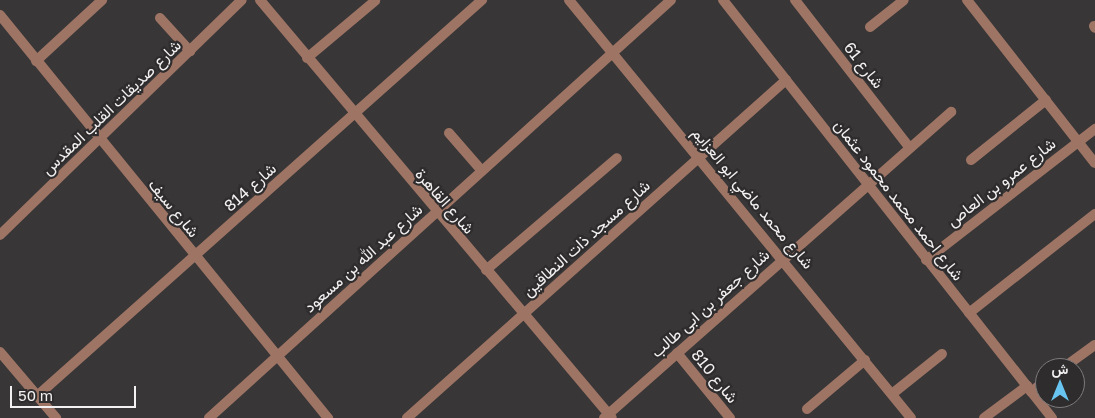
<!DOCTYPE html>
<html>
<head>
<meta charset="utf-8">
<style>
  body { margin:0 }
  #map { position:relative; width:1095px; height:418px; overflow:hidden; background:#393637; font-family:"Golos Text",Vazirmatn,sans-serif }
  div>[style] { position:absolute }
  .minor>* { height:10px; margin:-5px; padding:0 5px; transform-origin:5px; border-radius:5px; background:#9e7565 }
  .tertiary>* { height:10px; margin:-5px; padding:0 5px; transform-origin:5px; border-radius:5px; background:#9e7565 }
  span { translate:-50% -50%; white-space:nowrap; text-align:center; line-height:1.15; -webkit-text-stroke:4.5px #2f2c2d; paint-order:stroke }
  .street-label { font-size:16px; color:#f3f1f1 }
  .north { position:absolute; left:1035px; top:358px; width:50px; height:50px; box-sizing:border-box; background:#2f2c2d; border:1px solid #7d7b7b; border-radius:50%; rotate:0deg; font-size:14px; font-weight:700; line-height:20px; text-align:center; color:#f3f1f1 }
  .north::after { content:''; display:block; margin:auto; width:18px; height:22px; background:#68c4f0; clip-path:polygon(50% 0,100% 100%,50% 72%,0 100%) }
  .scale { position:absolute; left:10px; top:386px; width:126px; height:22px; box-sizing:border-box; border:2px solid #f3f1f1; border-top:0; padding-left:6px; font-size:15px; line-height:18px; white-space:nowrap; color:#f3f1f1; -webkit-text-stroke:4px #2f2c2d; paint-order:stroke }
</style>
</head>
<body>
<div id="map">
  <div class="minor">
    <i style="left:569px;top:0;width:540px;rotate:50.71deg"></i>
    <i style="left:723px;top:0;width:532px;rotate:51.79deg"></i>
    <i style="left:795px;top:0;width:187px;rotate:52.2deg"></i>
    <i style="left:967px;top:0;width:207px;rotate:51.9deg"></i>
    <i style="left:0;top:15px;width:520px;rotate:50.86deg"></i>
    <i style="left:160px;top:18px;width:45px;rotate:47.7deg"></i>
    <i style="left:1094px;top:26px;width:2px;rotate:63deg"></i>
    <i style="left:870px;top:27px;width:43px;rotate:-38.5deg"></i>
    <i style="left:307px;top:58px;width:89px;rotate:-40deg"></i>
    <i style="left:36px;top:61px;width:90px;rotate:-42.7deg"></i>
    <i style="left:449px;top:133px;width:50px;rotate:49deg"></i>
    <i style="left:971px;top:160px;width:96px;rotate:-38.7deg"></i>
    <i style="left:0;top:235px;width:337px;rotate:-44.2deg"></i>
    <i style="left:926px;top:260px;width:214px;rotate:-37.8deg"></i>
    <i style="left:486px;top:270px;width:172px;rotate:-40.5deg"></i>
    <i style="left:969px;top:313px;width:160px;rotate:-38.2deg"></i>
    <i style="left:0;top:352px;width:87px;rotate:49.7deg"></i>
    <i style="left:677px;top:353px;width:84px;rotate:50.8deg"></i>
    <i style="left:1063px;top:368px;width:39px;rotate:-36deg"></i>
    <i style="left:1031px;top:392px;width:18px;rotate:-38deg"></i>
    <i style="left:892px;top:394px;width:64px;rotate:-38.7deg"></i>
    <i style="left:37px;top:396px;width:596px;rotate:-41.67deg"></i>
    <i style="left:807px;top:409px;width:76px;rotate:-40.2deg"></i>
    <i style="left:209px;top:418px;width:623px;rotate:-42.14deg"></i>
    <i style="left:407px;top:418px;width:508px;rotate:-41.73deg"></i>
    <i style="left:604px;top:418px;width:463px;rotate:-41.4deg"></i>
    <i style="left:984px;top:418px;width:54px;rotate:-36.7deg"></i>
  </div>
  <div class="tertiary">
    <i style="left:260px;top:0;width:546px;rotate:49.9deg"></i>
  </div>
  <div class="street-label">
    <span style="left:864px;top:65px;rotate:52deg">شارع 61</span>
    <span style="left:111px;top:107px;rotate:-44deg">شارع صديقات القلب المقدس</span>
    <span style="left:1001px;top:182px;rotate:-38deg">شارع عمرو بن العاص</span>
    <span style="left:250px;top:187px;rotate:-42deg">شارع 814</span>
    <span style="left:753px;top:198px;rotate:50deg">شارع محمد ماضي ابو العزايم</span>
    <span style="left:899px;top:200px;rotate:52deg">شارع احمد محمد محمود عثمان</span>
    <span style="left:445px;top:201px;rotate:49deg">شارع القاهرة</span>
    <span style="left:174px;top:208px;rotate:51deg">شارع سيف</span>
    <span style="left:586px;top:238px;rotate:-42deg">شارع مسجد ذات النطاقين</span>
    <span style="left:363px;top:258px;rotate:-42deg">شارع عبد الله بن مسعود</span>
    <span style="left:710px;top:303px;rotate:-42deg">شارع جعفر بن ابى طالب</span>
    <span style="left:715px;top:376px;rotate:51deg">شارع 810</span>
  </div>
  <div class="north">ش</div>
  <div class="scale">50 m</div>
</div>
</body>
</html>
